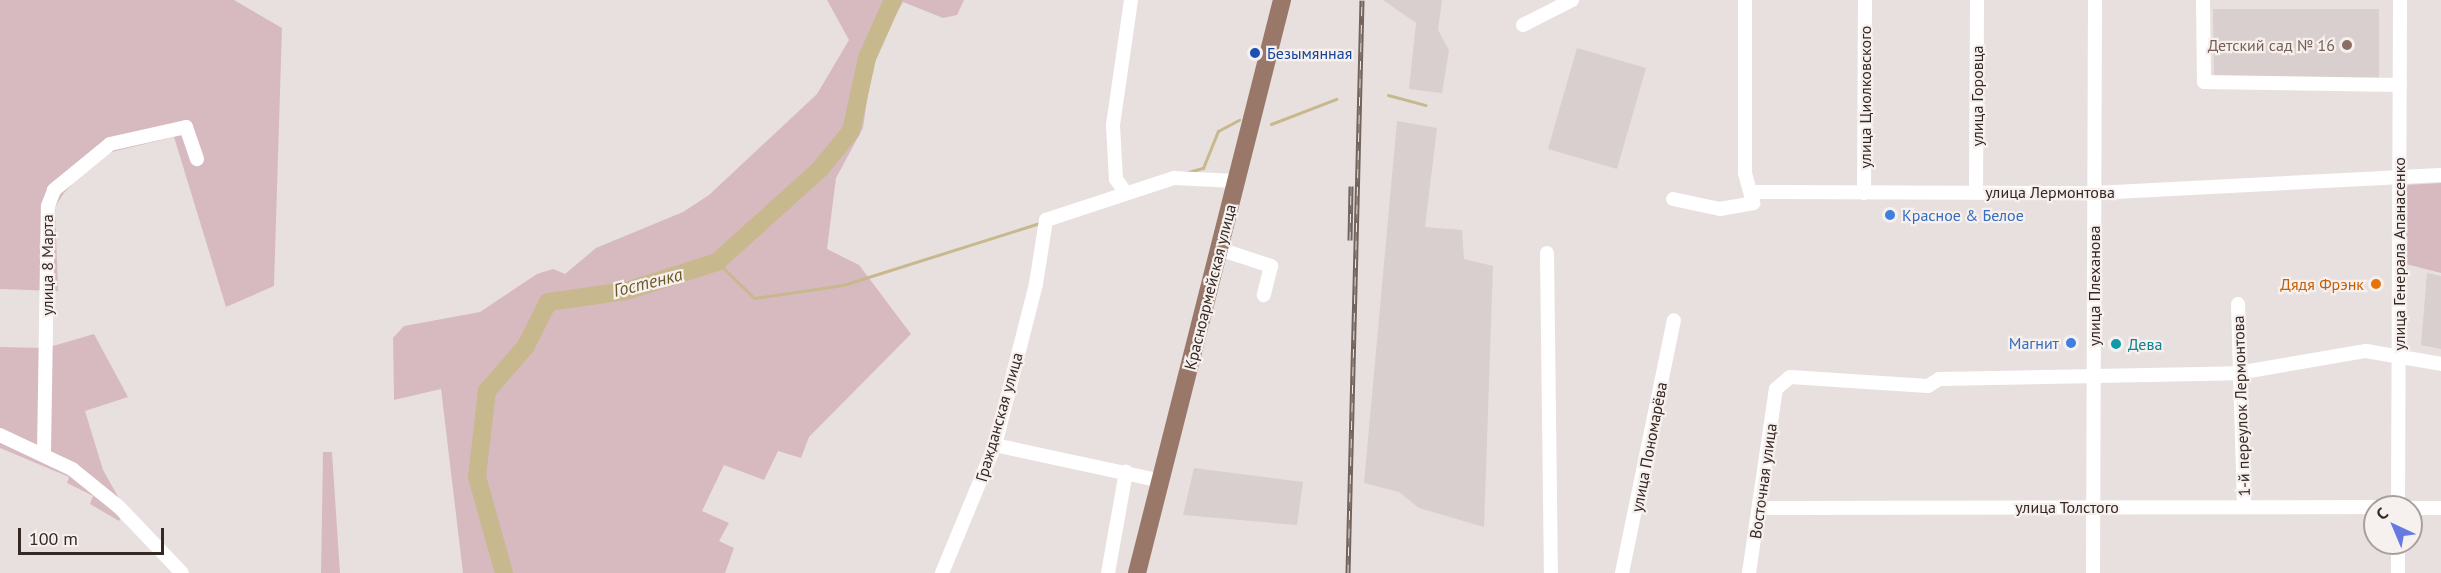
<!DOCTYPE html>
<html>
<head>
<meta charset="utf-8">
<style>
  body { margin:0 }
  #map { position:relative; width:2441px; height:573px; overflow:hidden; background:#e8e0df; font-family:"PT Sans",sans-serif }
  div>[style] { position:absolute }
  .built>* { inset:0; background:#d8cfce }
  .green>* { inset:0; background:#d7babf }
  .stream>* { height:3px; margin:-1.5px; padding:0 1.5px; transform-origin:1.5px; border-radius:1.5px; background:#c8b88d }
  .river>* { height:18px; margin:-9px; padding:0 9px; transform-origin:9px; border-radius:9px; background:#c8b88d }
  .minor>* { height:14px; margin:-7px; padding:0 7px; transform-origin:7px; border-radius:7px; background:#fff }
  .major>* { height:18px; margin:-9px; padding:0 9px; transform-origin:9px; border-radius:9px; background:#997869 }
  .rail>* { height:5px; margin-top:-2.5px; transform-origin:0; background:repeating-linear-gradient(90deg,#f6f0ef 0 9px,#72635c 0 18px); box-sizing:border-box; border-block:2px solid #72635c }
  .dots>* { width:16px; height:16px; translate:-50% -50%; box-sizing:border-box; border:3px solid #f6f0ef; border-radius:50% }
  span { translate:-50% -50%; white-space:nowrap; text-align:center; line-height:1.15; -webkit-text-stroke:4.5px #f6f0ef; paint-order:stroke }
  .education-label { font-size:16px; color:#785e54 }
  .right { translate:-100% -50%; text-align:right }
  .transit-label { font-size:16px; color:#164399 }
  .left { translate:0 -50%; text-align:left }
  .street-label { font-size:16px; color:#362822 }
  .shop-label { font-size:16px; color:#366cbe }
  .food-label { font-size:16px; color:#c56008 }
  .culture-label { font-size:16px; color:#0d838f }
  .water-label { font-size:18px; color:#6b5924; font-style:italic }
  .north { position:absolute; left:2363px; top:495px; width:60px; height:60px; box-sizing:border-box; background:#f6f0ef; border:2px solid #a9a09d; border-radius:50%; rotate:316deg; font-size:16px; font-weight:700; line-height:24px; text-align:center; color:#362822 }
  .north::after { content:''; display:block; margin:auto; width:21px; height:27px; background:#657be1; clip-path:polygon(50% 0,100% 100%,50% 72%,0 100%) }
  .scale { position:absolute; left:18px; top:528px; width:146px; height:27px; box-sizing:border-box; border:3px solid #362822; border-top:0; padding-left:8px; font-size:18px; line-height:21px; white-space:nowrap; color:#362822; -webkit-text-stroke:4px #f6f0ef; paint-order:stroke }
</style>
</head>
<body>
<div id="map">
  <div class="built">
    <i style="clip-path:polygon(1383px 0,1442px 0,1438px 30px,1449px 50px,1442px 93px,1409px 89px,1416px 23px)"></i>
    <i style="clip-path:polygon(2213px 9px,2379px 9px,2379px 82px,2214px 80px)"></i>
    <i style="clip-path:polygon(1577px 48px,1646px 68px,1617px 169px,1548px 149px)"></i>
    <i style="clip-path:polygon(1397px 121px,1437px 128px,1425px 227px,1462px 230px,1464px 259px,1493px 266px,1484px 527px,1419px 508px,1399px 492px,1364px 483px)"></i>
    <i style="clip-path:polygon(2427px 273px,2441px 276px,2441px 349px,2421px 345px)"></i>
    <i style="clip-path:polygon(1194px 468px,1303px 482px,1297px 525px,1183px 515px)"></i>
  </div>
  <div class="green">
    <i style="clip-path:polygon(0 0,234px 0,282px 28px,274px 286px,226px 307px,174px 137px,99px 155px,64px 193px,55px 207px,58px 291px,0 289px)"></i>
    <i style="clip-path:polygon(827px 0,964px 0,957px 15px,943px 18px,903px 2px,874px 52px,863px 128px,836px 178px,827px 249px,859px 265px,911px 334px,809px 437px,801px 458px,778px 451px,764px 480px,724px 465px,702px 511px,729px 523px,719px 541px,734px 548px,725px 573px,463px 573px,441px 389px,394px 400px,393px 338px,404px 326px,480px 312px,537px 274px,553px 269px,565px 274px,596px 248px,683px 212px,709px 195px,817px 94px,849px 40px)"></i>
    <i style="clip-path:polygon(2441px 183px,2441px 273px,2406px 264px,2405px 185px)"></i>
    <i style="clip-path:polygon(94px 334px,128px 397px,85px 411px,103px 470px,125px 509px,119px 521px,90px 504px,93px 496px,67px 483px,69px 477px,0 448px,0 347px,46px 348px)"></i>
    <i style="clip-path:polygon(323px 452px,332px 452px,340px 573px,321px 573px)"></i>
  </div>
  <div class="stream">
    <i style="left:1388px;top:95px;width:39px;rotate:15deg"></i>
    <i style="left:1271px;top:124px;width:70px;rotate:-21deg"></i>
    <i style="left:1185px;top:173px;width:19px;rotate:-16deg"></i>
    <i style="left:1203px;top:168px;width:40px;rotate:-68deg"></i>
    <i style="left:1218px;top:131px;width:24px;rotate:-28deg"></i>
    <i style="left:717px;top:262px;width:52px;rotate:44.2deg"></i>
    <i style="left:754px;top:298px;width:90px;rotate:-8.3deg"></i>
    <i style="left:843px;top:285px;width:207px;rotate:-17.5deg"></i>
  </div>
  <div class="river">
    <i style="left:504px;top:573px;width:100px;rotate:-105.7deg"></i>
    <i style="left:477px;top:477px;width:87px;rotate:-83.4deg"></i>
    <i style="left:487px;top:391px;width:60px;rotate:-49.1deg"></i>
    <i style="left:526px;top:346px;width:49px;rotate:-63.4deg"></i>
    <i style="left:548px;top:302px;width:79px;rotate:-8deg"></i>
    <i style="left:626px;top:291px;width:96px;rotate:-17.7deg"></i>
    <i style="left:717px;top:262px;width:139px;rotate:-42.1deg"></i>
    <i style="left:820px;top:169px;width:49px;rotate:-50.8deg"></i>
    <i style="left:851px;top:131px;width:75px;rotate:-77.6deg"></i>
    <i style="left:867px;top:58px;width:64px;rotate:-65.9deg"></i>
  </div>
  <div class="minor">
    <i style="left:2203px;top:0;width:82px;rotate:89.3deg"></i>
    <i style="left:2204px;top:82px;width:196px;rotate:0.9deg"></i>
    <i style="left:1523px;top:25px;width:55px;rotate:-27deg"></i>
    <i style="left:1753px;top:192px;width:342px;rotate:0.2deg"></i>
    <i style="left:2095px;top:193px;width:346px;rotate:-3deg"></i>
    <i style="left:1976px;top:192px;width:192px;rotate:-89.7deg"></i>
    <i style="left:1126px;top:193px;width:17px;rotate:-126deg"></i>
    <i style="left:1116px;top:179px;width:54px;rotate:-93.2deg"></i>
    <i style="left:1113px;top:125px;width:126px;rotate:-81.8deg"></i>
    <i style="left:1864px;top:193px;width:193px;rotate:-89.7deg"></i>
    <i style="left:1673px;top:199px;width:48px;rotate:12deg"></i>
    <i style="left:1720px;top:209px;width:34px;rotate:-10deg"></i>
    <i style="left:1753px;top:203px;width:31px;rotate:-105deg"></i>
    <i style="left:1745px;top:173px;width:173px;rotate:-90deg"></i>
    <i style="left:1219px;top:249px;width:55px;rotate:18.1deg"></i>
    <i style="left:1271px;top:266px;width:30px;rotate:104deg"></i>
    <i style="left:1547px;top:253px;width:320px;rotate:89.3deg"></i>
    <i style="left:2238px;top:304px;width:203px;rotate:88.3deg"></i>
    <i style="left:0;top:435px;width:80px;rotate:25.3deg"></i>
    <i style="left:72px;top:469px;width:60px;rotate:39deg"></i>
    <i style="left:119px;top:507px;width:91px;rotate:46.3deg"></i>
    <i style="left:995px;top:445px;width:170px;rotate:12.2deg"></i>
    <i style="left:44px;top:453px;width:247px;rotate:-89.1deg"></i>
    <i style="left:48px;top:206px;width:17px;rotate:-69deg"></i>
    <i style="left:54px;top:190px;width:72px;rotate:-39.4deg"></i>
    <i style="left:110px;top:144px;width:78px;rotate:-12.6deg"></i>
    <i style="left:186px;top:127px;width:34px;rotate:71deg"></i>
    <i style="left:2398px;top:507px;width:507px;rotate:-89.77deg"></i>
    <i style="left:1760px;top:508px;width:615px;rotate:-0.09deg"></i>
    <i style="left:2411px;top:508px;width:30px"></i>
    <i style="left:942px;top:573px;width:139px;rotate:-67.5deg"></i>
    <i style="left:995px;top:445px;width:166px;rotate:-75.7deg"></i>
    <i style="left:1036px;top:284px;width:65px;rotate:-81.1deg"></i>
    <i style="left:1046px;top:220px;width:135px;rotate:-18.2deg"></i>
    <i style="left:1174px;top:178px;width:62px;rotate:2.8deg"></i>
    <i style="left:1108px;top:573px;width:103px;rotate:-79.9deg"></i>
    <i style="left:1622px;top:573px;width:258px;rotate:-78.4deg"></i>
    <i style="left:1749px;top:573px;width:186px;rotate:-81.7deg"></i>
    <i style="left:1776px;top:389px;width:18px;rotate:-41deg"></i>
    <i style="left:1790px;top:377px;width:138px;rotate:3.7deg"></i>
    <i style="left:1928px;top:386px;width:13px;rotate:-32deg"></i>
    <i style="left:1939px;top:379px;width:299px;rotate:-1.1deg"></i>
    <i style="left:2238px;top:373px;width:130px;rotate:-9.8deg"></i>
    <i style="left:2366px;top:351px;width:76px;rotate:9.8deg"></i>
    <i style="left:2093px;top:573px;width:573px;rotate:-89.8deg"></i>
    <i style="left:2398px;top:573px;width:30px;rotate:-90deg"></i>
  </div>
  <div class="major">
    <i style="left:1137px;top:573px;width:591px;rotate:-75.8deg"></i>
  </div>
  <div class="rail">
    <i style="left:1350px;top:240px;width:54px;rotate:-88.9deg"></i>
    <i style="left:1348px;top:573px;width:573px;rotate:-88.6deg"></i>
  </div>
  <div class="dots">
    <i style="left:2347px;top:45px;background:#8d6e63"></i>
    <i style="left:1255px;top:53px;background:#1a4fb4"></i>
    <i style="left:1890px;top:215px;background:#3f7fe0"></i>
    <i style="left:2376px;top:284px;background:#e8710a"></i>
    <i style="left:2071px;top:343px;background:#3f7fe0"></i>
    <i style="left:2116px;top:344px;background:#0f9aa8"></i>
  </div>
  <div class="education-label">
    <span class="right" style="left:2335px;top:45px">Детский сад № 16</span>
  </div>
  <div class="transit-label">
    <span class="left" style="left:1267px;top:53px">Безымянная</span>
  </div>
  <div class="street-label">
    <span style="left:1977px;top:96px;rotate:-90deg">улица Горовца</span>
    <span style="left:1865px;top:97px;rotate:-90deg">улица Циолковского</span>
    <span style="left:2050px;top:192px">улица Лермонтова</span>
    <span style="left:2399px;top:254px;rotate:-90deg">улица Генерала Апанасенко</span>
    <span style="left:47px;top:265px;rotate:-90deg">улица 8 Марта</span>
    <span style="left:2094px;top:286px;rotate:-90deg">улица Плеханова</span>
    <span style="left:1210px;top:287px;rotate:-76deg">Красноармейская улица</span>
    <span style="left:2241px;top:406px;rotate:-92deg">1-й переулок Лермонтова</span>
    <span style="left:999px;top:417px;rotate:-74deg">Гражданская улица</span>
    <span style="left:1649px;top:447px;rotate:-79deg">улица Пономарёва</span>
    <span style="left:1763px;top:481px;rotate:-82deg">Восточная улица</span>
    <span style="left:2067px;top:507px">улица Толстого</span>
  </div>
  <div class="shop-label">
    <span class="left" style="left:1902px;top:215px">Красное &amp; Белое</span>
    <span class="right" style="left:2059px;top:343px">Магнит</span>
  </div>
  <div class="food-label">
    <span class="right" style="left:2364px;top:284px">Дядя Фрэнк</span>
  </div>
  <div class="culture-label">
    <span class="left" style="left:2128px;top:344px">Дева</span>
  </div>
  <div class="water-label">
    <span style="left:648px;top:283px;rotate:-14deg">Гостенка</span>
  </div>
  <div class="north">С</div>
  <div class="scale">100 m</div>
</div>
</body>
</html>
